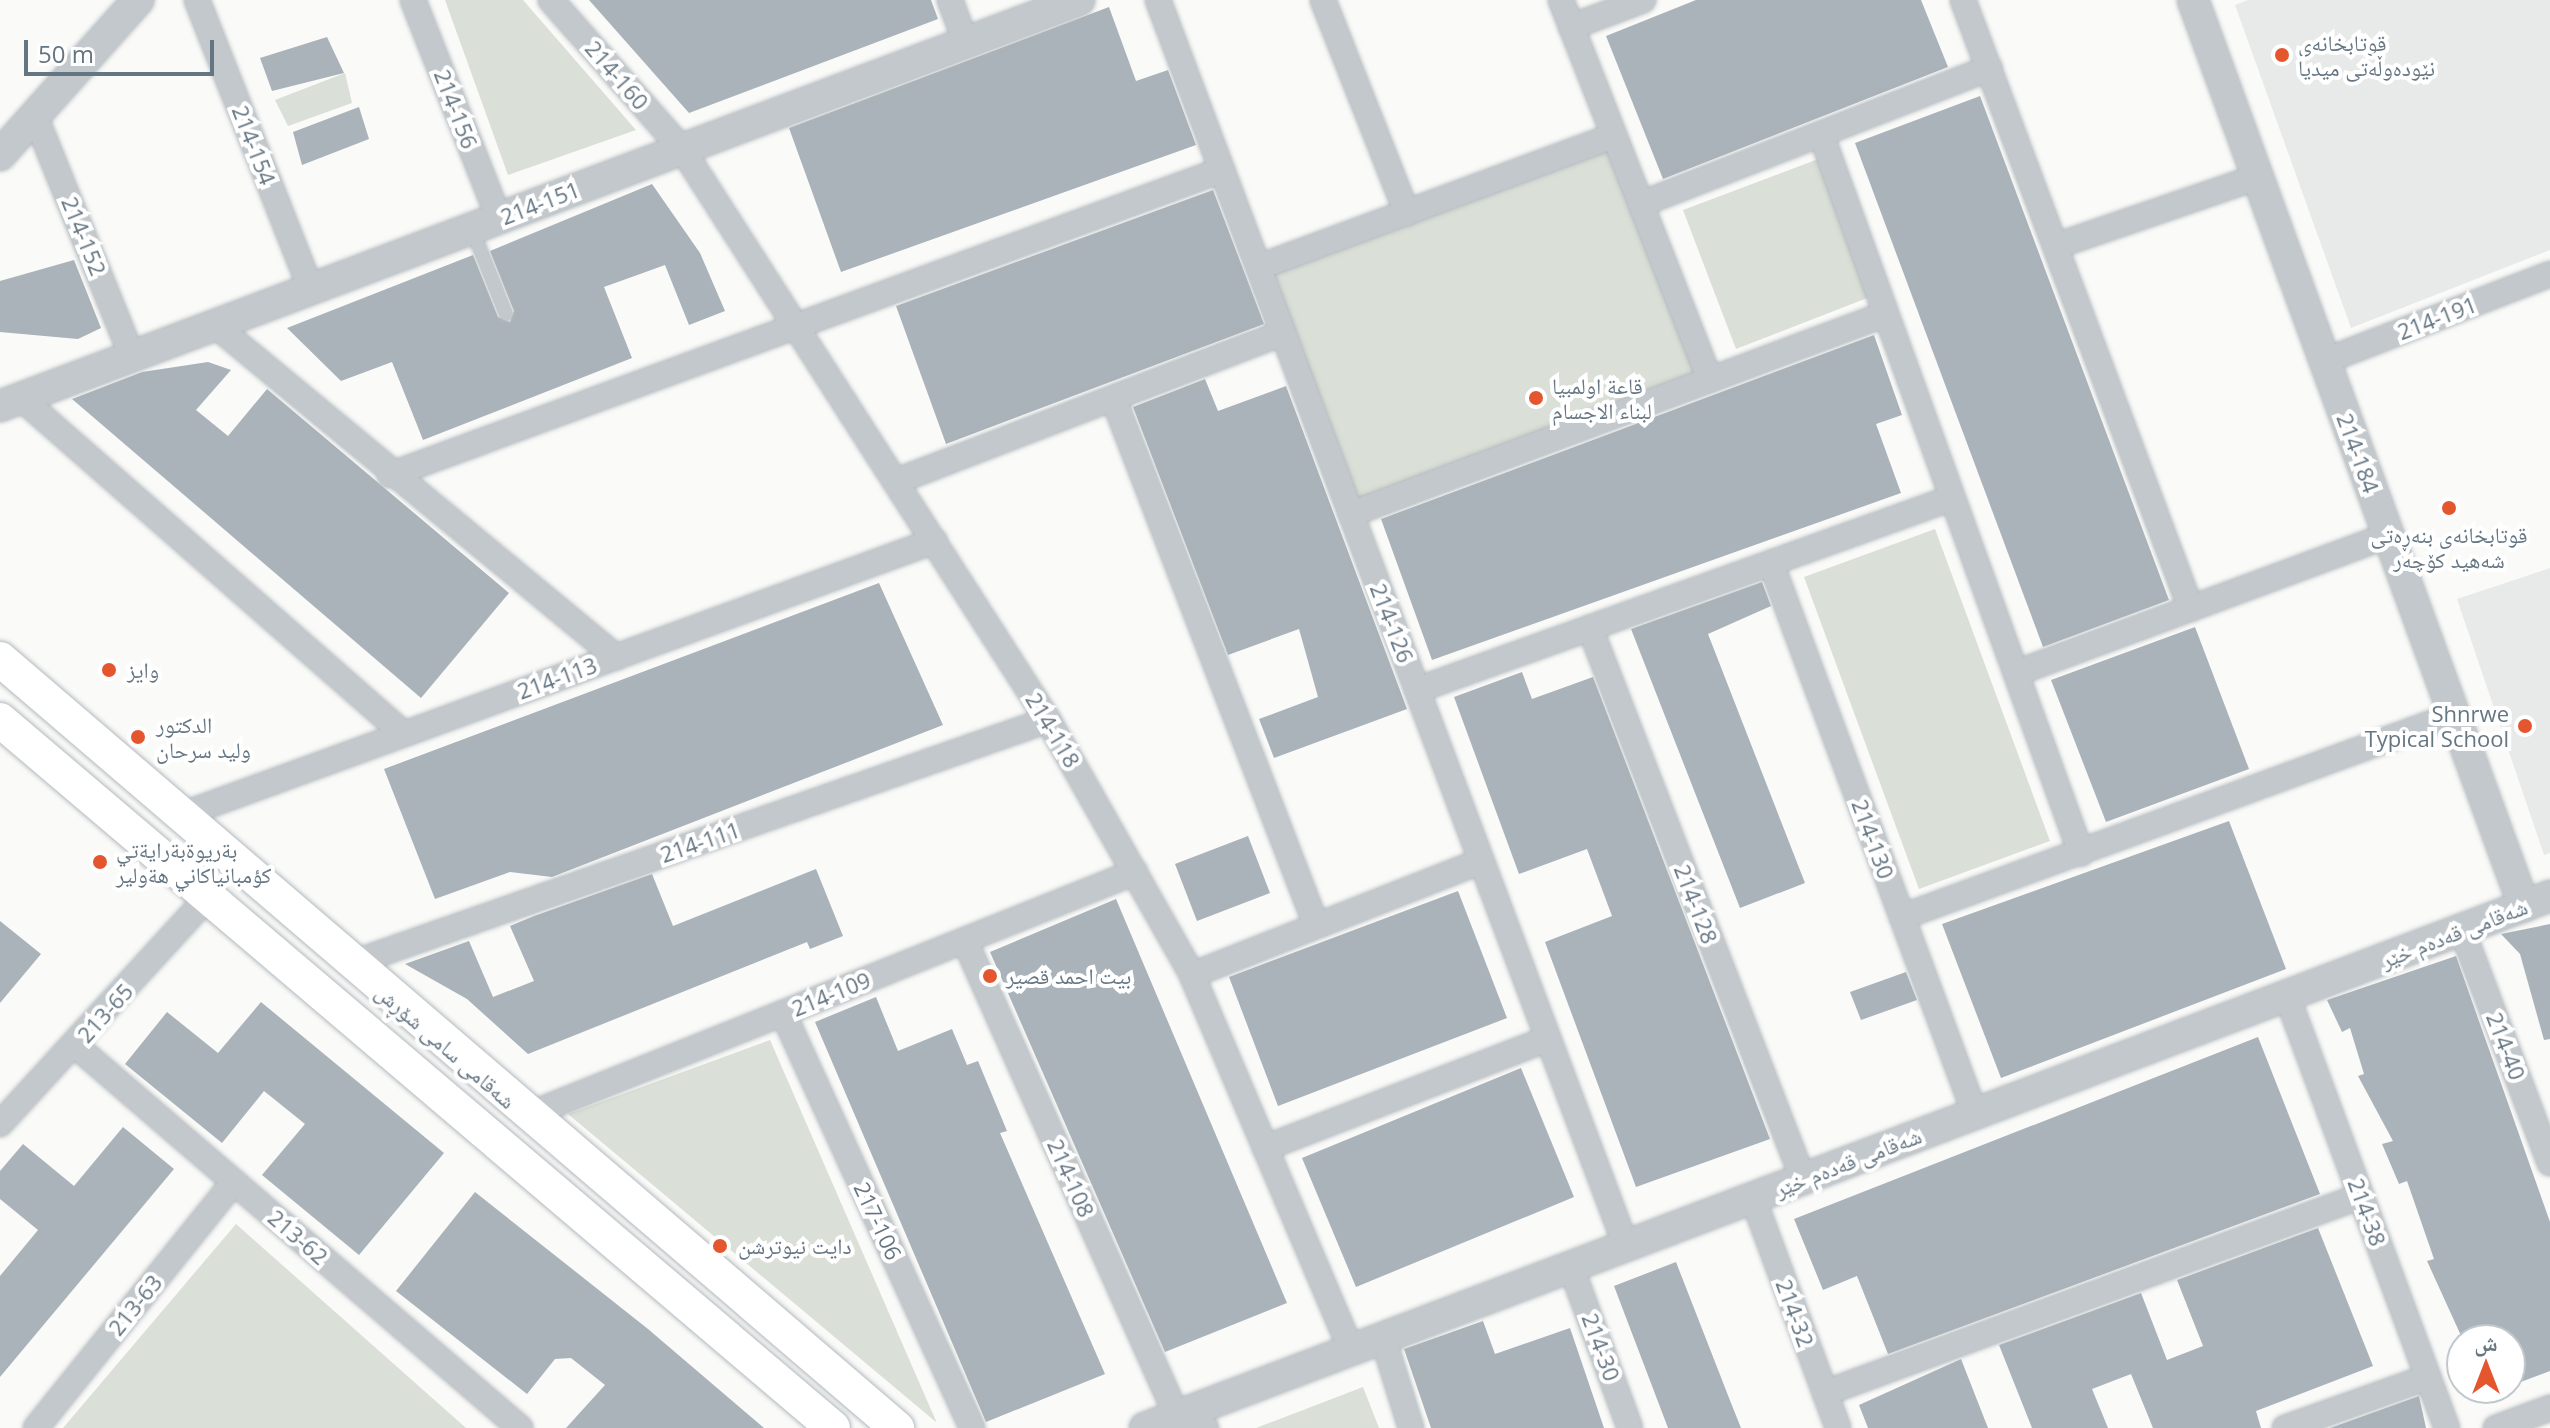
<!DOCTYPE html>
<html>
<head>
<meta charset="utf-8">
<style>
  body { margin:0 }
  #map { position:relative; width:2550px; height:1428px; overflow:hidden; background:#fafaf8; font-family:"Open Sans","Noto Naskh Arabic",sans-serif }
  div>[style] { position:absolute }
  .built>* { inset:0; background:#e8e9e9 }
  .green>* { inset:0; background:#dadfd7 }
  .building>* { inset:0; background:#aab3b9 }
  .roads { filter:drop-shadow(0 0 2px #b3babf) drop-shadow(0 0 2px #b3babf) }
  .service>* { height:12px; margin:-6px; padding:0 6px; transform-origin:6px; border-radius:6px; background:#c3c8cc }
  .minor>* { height:24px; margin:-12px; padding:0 12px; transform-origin:12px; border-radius:12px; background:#c3c8cc }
  .tertiary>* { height:30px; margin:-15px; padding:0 15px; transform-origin:15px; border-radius:15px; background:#c3c8cc }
  .secondary>* { height:34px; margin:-17px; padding:0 17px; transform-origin:17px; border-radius:17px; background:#fff }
  .dots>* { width:22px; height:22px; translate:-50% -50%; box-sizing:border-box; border:4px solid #fff; border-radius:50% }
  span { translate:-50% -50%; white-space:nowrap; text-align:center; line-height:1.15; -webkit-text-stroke:8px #fff; paint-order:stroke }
  .poi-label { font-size:22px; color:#657683 }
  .left { translate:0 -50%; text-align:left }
  .right { translate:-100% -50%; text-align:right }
  .street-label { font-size:22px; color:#657683 }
  .north { position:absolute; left:2446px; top:1324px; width:80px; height:80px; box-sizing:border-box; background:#fff; border:2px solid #c1c8cd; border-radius:50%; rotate:0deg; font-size:22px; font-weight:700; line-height:32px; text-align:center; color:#657683 }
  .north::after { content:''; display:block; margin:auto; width:28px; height:36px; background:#e4572e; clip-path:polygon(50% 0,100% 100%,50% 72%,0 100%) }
  .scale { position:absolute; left:24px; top:40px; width:190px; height:36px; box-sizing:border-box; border:4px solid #657683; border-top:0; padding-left:10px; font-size:24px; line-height:28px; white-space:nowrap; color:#657683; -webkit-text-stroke:6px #fff; paint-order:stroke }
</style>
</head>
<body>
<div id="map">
  <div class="built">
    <i style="clip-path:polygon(2248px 0,2550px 0,2550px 250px,2351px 328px,2235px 5px)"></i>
    <i style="clip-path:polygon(2550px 568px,2550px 853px,2544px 855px,2457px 599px)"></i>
  </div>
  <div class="green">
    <i style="clip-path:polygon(445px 0,523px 0,636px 130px,508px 175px)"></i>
    <i style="clip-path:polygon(345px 73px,352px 103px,288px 126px,275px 100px)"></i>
    <i style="clip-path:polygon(1614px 136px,1710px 380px,1351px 514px,1259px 267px)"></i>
    <i style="clip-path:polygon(1821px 158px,1875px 295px,1736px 349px,1683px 210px)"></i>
    <i style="clip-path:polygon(1935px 529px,2050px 841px,1919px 889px,1804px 577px)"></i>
    <i style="clip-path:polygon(770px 1040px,936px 1421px,936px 1422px,568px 1114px)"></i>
    <i style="clip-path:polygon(236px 1224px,466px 1428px,63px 1428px)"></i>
    <i style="clip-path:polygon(1363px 1387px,1379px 1428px,1256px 1428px)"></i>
  </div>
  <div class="building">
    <i style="clip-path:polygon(589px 0,931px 0,938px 19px,689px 113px)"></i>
    <i style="clip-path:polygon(1696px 0,1921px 0,1948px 67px,1663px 179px,1606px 36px)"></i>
    <i style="clip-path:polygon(1109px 7px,1136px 81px,1168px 70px,1196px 145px,841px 272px,789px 128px)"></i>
    <i style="clip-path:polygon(327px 37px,344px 73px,272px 91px,260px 58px)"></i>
    <i style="clip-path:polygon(1980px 96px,2169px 600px,2043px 647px,1855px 143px)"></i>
    <i style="clip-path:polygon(359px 107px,369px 139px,302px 165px,293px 132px)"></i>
    <i style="clip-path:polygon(652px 184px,700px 253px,725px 311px,689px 325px,665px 265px,604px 287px,632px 358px,492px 413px,423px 440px,392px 362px,341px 381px,287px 328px,473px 255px,498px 317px,510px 322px,514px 311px,490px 251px)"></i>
    <i style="clip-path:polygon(1213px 190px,1264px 324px,946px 444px,896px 306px)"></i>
    <i style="clip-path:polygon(74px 260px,101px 328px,78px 339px,0 332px,0 281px)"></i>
    <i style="clip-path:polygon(1874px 335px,1902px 415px,1876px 424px,1901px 493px,1432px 660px,1381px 519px)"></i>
    <i style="clip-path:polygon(208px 362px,231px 370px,196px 410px,228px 436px,267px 389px,509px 593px,421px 698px,72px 399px,142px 372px)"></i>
    <i style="clip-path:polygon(1205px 379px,1218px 411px,1286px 386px,1407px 709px,1274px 758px,1259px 719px,1318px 697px,1299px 629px,1228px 655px,1133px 407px)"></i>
    <i style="clip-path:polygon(1762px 582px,1771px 606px,1708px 634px,1805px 883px,1740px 908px,1631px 629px)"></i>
    <i style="clip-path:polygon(879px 583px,943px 725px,552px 877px,510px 872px,435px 899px,384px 769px)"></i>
    <i style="clip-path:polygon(2195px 627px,2249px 769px,2106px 822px,2051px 680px)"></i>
    <i style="clip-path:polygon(1522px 672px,1532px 699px,1593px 677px,1770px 1139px,1636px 1187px,1545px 942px,1612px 916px,1587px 849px,1519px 874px,1454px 697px)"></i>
    <i style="clip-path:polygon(2229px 821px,2286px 969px,2001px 1078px,1942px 924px)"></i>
    <i style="clip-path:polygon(1248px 836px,1270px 893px,1197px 921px,1175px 864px)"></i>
    <i style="clip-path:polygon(816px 869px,843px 936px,810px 949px,807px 942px,528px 1054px,467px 999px,405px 964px,469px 941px,493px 997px,534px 981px,510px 926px,534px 916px,652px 874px,673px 926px)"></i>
    <i style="clip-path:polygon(1458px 891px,1507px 1018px,1278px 1106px,1229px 977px)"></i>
    <i style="clip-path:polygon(1116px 899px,1287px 1303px,1165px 1352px,990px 952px)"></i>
    <i style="clip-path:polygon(0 921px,41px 954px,0 1003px)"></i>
    <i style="clip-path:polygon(2550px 924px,2550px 1039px,2544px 1040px,2520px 954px,2501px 934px)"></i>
    <i style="clip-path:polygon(2456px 956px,2550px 1222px,2550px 1371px,2510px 1386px,2510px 1340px,2463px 1340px,2427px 1261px,2434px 1259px,2407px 1181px,2399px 1184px,2382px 1144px,2393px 1141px,2358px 1076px,2364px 1074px,2350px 1028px,2342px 1032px,2327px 1000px)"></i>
    <i style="clip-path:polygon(1906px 972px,1917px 1000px,1861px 1020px,1850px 992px)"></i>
    <i style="clip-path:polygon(876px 997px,898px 1051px,952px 1029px,967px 1065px,978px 1061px,1007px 1131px,1000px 1133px,1105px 1374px,986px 1422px,815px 1022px)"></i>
    <i style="clip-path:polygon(261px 1002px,444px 1153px,359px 1255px,262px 1175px,305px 1124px,264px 1091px,222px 1143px,125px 1064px,167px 1012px,218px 1053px)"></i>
    <i style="clip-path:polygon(2258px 1037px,2320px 1194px,1888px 1354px,1857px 1276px,1823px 1290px,1794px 1219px)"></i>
    <i style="clip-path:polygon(1521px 1068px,1574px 1197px,1356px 1287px,1302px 1158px)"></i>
    <i style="clip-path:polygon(123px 1127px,174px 1169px,0 1377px,0 1276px,38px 1230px,0 1199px,0 1171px,23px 1144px,74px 1186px)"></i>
    <i style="clip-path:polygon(475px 1192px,648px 1329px,764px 1428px,566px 1428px,605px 1385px,571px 1358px,555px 1359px,527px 1394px,396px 1291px)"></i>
    <i style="clip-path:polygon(2318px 1228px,2373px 1366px,2256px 1411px,2261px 1428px,2153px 1428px,2131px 1374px,2092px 1389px,2108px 1428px,2032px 1428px,1999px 1345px,2141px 1293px,2167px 1360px,2203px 1346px,2177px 1280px)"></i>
    <i style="clip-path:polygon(1676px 1262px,1731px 1403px,1741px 1428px,1668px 1428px,1614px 1286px)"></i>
    <i style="clip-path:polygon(1483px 1321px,1495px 1354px,1570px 1328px,1604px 1428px,1431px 1428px,1404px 1349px)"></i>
    <i style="clip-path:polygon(1961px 1359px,1988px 1428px,1868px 1428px,1859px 1405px)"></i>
    <i style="clip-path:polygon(2419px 1396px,2426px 1428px,2330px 1428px)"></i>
  </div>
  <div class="roads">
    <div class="service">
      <i style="left:472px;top:229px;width:92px;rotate:68.2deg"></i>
    </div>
    <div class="minor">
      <i style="left:197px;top:0;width:311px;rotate:68.5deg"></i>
      <i style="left:413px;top:0;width:234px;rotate:68.5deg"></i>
      <i style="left:551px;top:0;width:198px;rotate:48.7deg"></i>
      <i style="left:682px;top:149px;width:678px;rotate:57.34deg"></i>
      <i style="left:1048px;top:720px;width:293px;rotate:60.5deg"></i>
      <i style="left:1192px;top:975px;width:407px;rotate:67deg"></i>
      <i style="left:950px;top:0;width:46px;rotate:69.6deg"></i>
      <i style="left:1158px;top:0;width:1331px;rotate:69.41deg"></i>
      <i style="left:1323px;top:0;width:229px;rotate:68.5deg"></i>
      <i style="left:1561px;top:0;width:408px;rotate:68.6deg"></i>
      <i style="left:1963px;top:0;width:650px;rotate:69.47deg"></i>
      <i style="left:1571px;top:27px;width:77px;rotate:-20.6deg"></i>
      <i style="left:35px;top:116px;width:259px;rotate:68deg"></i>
      <i style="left:1821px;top:134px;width:765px;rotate:70.12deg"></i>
      <i style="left:1641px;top:204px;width:374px;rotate:-21.3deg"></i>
      <i style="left:2056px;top:246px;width:213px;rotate:-18.9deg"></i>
      <i style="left:1259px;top:267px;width:378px;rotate:-20.3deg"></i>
      <i style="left:215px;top:325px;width:521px;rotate:39.62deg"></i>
      <i style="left:2325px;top:361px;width:241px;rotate:-21.1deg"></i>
      <i style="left:21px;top:398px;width:509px;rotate:41.26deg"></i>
      <i style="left:1114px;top:400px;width:559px;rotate:68.94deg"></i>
      <i style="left:390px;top:475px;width:886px;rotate:-20.13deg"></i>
      <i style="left:897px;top:481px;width:413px;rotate:-21deg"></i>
      <i style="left:1351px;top:514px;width:571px;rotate:-20.5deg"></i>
      <i style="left:1771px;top:563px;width:588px;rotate:69.68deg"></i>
      <i style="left:1590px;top:628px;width:591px;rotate:68.86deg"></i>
      <i style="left:2016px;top:673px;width:398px;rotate:-20.3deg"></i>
      <i style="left:1417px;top:690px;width:568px;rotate:-19.74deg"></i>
      <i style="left:179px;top:816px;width:804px;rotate:-20.01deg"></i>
      <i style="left:1902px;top:917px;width:588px;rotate:-20.1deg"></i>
      <i style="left:2462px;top:930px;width:249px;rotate:69.3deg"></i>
      <i style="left:965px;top:941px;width:520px;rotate:65.95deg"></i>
      <i style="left:353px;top:963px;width:736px;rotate:-19.27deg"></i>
      <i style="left:1192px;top:975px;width:311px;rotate:-21.5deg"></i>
      <i style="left:2287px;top:996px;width:461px;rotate:69.7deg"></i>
      <i style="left:783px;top:1013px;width:456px;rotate:65.5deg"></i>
      <i style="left:76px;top:1046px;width:586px;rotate:40.71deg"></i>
      <i style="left:526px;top:1116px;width:656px;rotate:-21.83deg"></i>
      <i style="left:0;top:1124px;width:305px;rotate:-47.5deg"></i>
      <i style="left:1265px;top:1148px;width:303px;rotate:-21.1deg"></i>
      <i style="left:1753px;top:1198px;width:245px;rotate:69.7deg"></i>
      <i style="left:1571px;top:1267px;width:171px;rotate:69.9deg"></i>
      <i style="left:1383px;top:1338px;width:94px;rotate:72.7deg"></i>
      <i style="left:1825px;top:1393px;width:571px;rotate:-20.18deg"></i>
      <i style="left:1188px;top:1412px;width:24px;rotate:42deg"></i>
      <i style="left:36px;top:1428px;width:316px;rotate:-51.2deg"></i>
      <i style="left:2285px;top:1428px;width:152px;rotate:-19.6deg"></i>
      <i style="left:2496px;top:1428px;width:58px;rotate:-20.3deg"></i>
    </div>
    <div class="tertiary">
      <i style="left:2193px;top:0;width:965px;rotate:69.93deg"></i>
      <i style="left:0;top:155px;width:208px;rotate:-48.3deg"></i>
      <i style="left:0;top:406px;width:1153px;rotate:-20.62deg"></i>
      <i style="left:1145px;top:1428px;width:1502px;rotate:-20.74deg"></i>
    </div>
    <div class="secondary">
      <i style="left:0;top:659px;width:1182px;rotate:40.61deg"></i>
      <i style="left:0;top:720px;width:1093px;rotate:40.36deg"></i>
    </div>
  </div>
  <div class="dots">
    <i style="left:2282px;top:55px;background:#e4572e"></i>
    <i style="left:1536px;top:398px;background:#e4572e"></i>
    <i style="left:2449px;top:508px;background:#e4572e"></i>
    <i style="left:109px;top:670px;background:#e4572e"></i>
    <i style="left:2525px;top:726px;background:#e4572e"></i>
    <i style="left:138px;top:737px;background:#e4572e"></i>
    <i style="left:100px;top:862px;background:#e4572e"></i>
    <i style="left:990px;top:976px;background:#e4572e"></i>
    <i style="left:720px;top:1246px;background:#e4572e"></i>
  </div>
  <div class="poi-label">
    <span class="left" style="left:2298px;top:55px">قوتابخانەی<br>نێودەوڵەتی میدیا</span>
    <span class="left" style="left:1552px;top:398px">قاعة اولمبيا<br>لبناء الاجسام</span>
    <span style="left:2449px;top:547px">قوتابخانەی بنەڕەتی<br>شەهید کۆچەر</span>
    <span class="left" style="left:127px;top:670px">وايز</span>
    <span class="right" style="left:2509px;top:726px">Shnrwe<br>Typical School</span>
    <span class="left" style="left:156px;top:737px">الدكتور<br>وليد سرحان</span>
    <span class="left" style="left:116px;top:862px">بةريوةبةرايةتي<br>كؤمبانياكاني هةولير</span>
    <span class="left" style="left:1006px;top:976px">بيت احمد قصير</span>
    <span class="left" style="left:738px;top:1246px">دايت نيوترشن</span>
  </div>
  <div class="street-label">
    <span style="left:617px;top:75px;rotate:49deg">214-160</span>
    <span style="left:456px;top:109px;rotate:69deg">214-156</span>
    <span style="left:254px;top:145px;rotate:69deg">214-154</span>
    <span style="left:540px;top:203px;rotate:-21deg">214-151</span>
    <span style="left:84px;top:236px;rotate:68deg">214-152</span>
    <span style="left:2437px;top:318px;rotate:-21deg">214-191</span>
    <span style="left:2358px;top:453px;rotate:70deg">214-184</span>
    <span style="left:1392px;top:623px;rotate:69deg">214-126</span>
    <span style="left:557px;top:678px;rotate:-20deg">214-113</span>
    <span style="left:1053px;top:730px;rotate:59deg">214-118</span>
    <span style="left:1873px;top:839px;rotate:70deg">214-130</span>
    <span style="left:700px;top:842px;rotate:-19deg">214-111</span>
    <span style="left:1696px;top:904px;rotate:69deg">214-128</span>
    <span style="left:2454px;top:933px;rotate:-21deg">شەقامی قەدەم خێر</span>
    <span style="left:831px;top:994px;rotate:-22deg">214-109</span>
    <span style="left:105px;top:1013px;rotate:-48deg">213-65</span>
    <span style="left:446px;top:1046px;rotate:41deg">شەقامی سامی شۆڕش</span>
    <span style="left:2506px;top:1046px;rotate:69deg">214-40</span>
    <span style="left:1848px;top:1162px;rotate:-21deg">شەقامی قەدەم خێر</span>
    <span style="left:1071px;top:1178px;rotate:66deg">214-108</span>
    <span style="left:2367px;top:1212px;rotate:70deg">214-38</span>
    <span style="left:878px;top:1221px;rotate:65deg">217-106</span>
    <span style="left:298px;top:1237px;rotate:41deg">213-62</span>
    <span style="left:135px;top:1305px;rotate:-51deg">213-63</span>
    <span style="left:1795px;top:1313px;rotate:70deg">214-32</span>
    <span style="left:1601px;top:1347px;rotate:70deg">214-30</span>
  </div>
  <div class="north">ش</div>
  <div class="scale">50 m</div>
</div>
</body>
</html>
